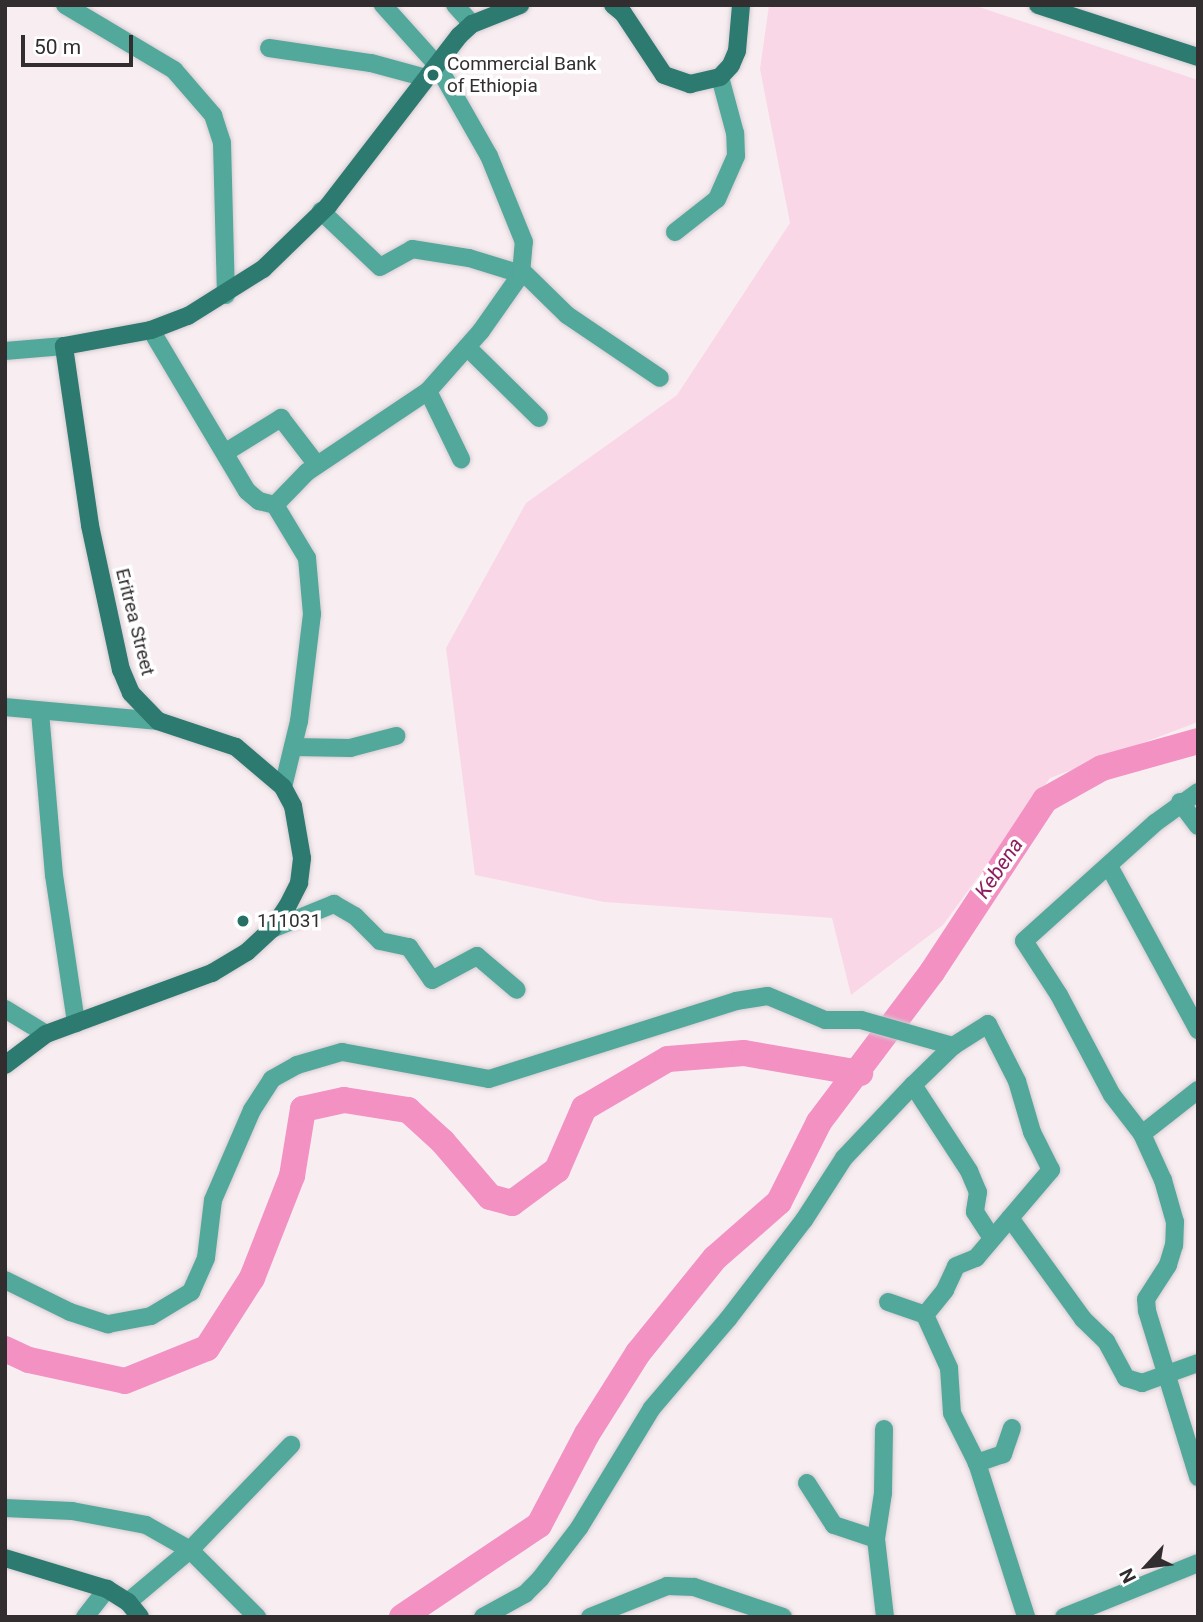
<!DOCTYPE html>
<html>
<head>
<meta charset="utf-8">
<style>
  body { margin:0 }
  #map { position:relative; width:1203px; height:1622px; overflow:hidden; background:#f8eef2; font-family:Roboto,sans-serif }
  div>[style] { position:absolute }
  .green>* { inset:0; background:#fad7e7 }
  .river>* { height:26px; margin:-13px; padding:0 13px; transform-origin:13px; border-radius:13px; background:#f291c2 }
  .roads { filter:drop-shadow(0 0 2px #d4cbcf) drop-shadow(0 0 2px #d4cbcf) }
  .minor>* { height:18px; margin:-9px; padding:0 9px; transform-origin:9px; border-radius:9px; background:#52a89b }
  .secondary>* { height:18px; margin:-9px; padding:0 9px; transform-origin:9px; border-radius:9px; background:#2c7a70 }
  .dots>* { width:19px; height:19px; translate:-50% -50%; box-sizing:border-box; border:4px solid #fff; border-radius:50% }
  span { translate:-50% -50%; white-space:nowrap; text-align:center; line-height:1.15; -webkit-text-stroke:7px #fff; paint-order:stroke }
  .poi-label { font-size:19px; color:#322e30 }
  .left { translate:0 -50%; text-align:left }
  .street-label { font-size:19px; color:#322e30 }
  .water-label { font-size:21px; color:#8e1e61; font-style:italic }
  .frame { position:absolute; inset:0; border:7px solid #322e30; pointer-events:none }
  .north { position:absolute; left:1112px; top:1531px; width:70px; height:70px; -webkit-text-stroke:5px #fff; paint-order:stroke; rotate:243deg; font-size:19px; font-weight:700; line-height:28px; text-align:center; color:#322e30 }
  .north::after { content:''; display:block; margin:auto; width:24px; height:32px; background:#322e30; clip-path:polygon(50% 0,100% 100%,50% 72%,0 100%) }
  .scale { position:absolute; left:21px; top:35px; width:112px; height:32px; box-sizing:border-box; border:4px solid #322e30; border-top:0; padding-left:9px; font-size:21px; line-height:24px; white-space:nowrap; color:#322e30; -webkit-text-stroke:5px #fff; paint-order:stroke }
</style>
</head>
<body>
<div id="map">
  <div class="green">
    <i style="clip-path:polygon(769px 5px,973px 5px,1198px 80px,1198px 722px,1050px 778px,943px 925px,851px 995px,832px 918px,604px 902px,475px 875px,446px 648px,526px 503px,677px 395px,790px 223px,760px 69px)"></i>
  </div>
  <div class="river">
    <i style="left:5px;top:1349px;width:26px;rotate:25deg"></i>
    <i style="left:29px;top:1360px;width:98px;rotate:12.3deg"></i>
    <i style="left:125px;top:1381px;width:88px;rotate:-21.9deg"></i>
    <i style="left:207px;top:1348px;width:83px;rotate:-57.3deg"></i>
    <i style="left:252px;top:1278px;width:110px;rotate:-68.6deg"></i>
    <i style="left:292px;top:1176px;width:68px;rotate:-80.7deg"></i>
    <i style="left:303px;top:1109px;width:42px;rotate:-12.4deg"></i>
    <i style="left:344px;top:1100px;width:65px;rotate:8.9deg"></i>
    <i style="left:408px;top:1110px;width:47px;rotate:42.4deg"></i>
    <i style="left:443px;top:1142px;width:72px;rotate:49.5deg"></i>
    <i style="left:490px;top:1197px;width:23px;rotate:15deg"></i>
    <i style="left:512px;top:1203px;width:56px;rotate:-36.3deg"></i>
    <i style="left:557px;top:1170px;width:68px;rotate:-66.5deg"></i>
    <i style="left:584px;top:1108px;width:97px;rotate:-30.3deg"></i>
    <i style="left:668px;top:1059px;width:76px;rotate:-4.5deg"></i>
    <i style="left:744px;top:1053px;width:118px;rotate:9.8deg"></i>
    <i style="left:402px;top:1617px;width:165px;rotate:-33.9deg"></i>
    <i style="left:539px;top:1525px;width:103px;rotate:-62.2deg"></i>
    <i style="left:587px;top:1434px;width:96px;rotate:-57.8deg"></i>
    <i style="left:638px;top:1353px;width:122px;rotate:-51deg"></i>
    <i style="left:715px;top:1258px;width:85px;rotate:-41.2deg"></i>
    <i style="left:779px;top:1202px;width:89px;rotate:-63.4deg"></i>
    <i style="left:819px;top:1122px;width:188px;rotate:-53deg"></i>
    <i style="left:932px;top:972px;width:206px;rotate:-56.7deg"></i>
    <i style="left:1045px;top:800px;width:65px;rotate:-29.3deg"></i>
    <i style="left:1102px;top:768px;width:100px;rotate:-15.7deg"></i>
  </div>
  <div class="roads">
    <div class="minor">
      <i style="left:65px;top:5px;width:127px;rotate:30.8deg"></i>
      <i style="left:174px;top:70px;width:60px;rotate:49.1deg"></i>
      <i style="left:213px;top:115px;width:29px;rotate:72deg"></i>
      <i style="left:222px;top:143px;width:152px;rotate:88.5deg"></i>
      <i style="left:455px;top:5px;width:25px;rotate:48deg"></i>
      <i style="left:269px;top:48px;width:103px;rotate:8.4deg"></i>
      <i style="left:371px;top:63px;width:54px;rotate:15.1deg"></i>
      <i style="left:321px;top:211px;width:81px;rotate:43.5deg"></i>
      <i style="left:380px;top:267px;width:37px;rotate:-29deg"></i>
      <i style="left:412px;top:249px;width:58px;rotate:9deg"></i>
      <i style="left:469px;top:258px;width:54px;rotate:17.1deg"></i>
      <i style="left:675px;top:232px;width:53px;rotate:-38.2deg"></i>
      <i style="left:717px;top:199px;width:47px;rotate:-66.2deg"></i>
      <i style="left:736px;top:156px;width:23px;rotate:-92deg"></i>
      <i style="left:735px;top:133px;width:58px;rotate:-105deg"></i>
      <i style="left:521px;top:270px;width:64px;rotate:44.4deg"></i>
      <i style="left:567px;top:315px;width:112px;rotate:34.1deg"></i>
      <i style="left:151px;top:330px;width:187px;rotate:59.2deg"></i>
      <i style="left:247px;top:491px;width:16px;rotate:40deg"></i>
      <i style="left:259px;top:501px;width:16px;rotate:14deg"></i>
      <i style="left:275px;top:505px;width:62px;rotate:58.9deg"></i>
      <i style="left:307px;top:558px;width:56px;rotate:84.9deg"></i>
      <i style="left:312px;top:614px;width:108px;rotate:96.9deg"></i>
      <i style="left:299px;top:721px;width:68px;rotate:103.6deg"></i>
      <i style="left:467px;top:347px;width:101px;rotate:44.6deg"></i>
      <i style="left:5px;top:351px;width:59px;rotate:-4.8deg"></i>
      <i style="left:428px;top:391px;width:76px;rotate:64.1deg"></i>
      <i style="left:226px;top:452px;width:65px;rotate:-31.7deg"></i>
      <i style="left:281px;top:418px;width:59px;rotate:52.5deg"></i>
      <i style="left:275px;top:505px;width:46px;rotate:-45.9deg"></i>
      <i style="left:307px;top:472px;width:146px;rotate:-33.8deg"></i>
      <i style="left:428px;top:391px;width:80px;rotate:-48.5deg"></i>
      <i style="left:481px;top:331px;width:70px;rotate:-54.9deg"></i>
      <i style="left:521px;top:274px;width:32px;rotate:-85deg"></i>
      <i style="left:524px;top:242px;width:93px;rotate:-112.1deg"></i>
      <i style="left:489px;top:156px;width:105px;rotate:-119.7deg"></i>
      <i style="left:437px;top:65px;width:81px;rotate:-132deg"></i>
      <i style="left:5px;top:707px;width:154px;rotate:5.2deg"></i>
      <i style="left:40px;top:712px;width:164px;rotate:85.1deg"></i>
      <i style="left:54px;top:875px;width:150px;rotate:81.5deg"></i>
      <i style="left:293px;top:747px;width:57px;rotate:1deg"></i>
      <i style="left:350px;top:748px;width:48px;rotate:-14.6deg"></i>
      <i style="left:1198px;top:792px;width:53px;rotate:144.2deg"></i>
      <i style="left:1155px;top:823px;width:176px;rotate:138deg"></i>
      <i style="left:1024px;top:941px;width:64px;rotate:57.1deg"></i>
      <i style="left:1059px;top:995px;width:113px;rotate:62.1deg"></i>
      <i style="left:1112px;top:1095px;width:49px;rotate:52.4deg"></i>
      <i style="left:1142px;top:1134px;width:51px;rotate:65.5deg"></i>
      <i style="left:1163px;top:1180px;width:44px;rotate:74.1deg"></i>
      <i style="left:1175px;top:1222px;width:23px;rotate:92deg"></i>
      <i style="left:1174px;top:1245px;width:21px;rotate:107deg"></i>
      <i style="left:1168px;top:1265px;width:40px;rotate:122.9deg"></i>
      <i style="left:1146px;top:1299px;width:12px;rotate:85deg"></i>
      <i style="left:1147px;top:1311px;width:174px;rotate:72.9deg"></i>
      <i style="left:1180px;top:802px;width:30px;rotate:53deg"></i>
      <i style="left:1109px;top:866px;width:187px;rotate:61.5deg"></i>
      <i style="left:272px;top:929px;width:67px;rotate:-22deg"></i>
      <i style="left:334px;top:904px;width:24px;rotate:30deg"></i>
      <i style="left:355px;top:916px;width:35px;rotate:45deg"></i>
      <i style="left:380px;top:941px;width:30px;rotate:12deg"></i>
      <i style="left:409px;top:947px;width:40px;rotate:55.1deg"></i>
      <i style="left:432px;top:980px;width:51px;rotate:-28.1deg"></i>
      <i style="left:477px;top:956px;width:52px;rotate:40.4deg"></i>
      <i style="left:5px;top:1009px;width:48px;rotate:31.4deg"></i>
      <i style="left:1142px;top:1134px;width:71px;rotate:-38.2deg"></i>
      <i style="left:1010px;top:1218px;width:125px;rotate:54.1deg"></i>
      <i style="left:1083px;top:1319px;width:32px;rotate:44deg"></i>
      <i style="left:1106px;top:1341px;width:42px;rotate:61.6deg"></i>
      <i style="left:1126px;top:1378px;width:17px;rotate:17deg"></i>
      <i style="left:1142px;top:1383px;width:59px;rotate:-19.7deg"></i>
      <i style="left:5px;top:1280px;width:72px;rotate:26.2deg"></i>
      <i style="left:70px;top:1312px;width:40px;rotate:18deg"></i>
      <i style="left:108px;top:1324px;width:44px;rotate:-10.5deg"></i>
      <i style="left:151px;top:1316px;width:47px;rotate:-31deg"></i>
      <i style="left:191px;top:1292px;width:37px;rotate:-66deg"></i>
      <i style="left:206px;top:1258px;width:58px;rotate:-83.1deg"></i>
      <i style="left:213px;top:1200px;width:98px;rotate:-66.6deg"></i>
      <i style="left:252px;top:1110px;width:37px;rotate:-57deg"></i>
      <i style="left:272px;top:1079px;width:29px;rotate:-29deg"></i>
      <i style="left:297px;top:1065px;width:47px;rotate:-16.1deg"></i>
      <i style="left:342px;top:1052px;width:149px;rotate:10.4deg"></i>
      <i style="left:489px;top:1079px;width:259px;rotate:-17.5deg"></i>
      <i style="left:736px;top:1001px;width:32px;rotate:-9deg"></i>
      <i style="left:768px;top:996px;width:62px;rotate:22.8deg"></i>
      <i style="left:825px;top:1020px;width:36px"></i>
      <i style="left:861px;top:1020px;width:96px;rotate:15.8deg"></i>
      <i style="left:888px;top:1302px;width:39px;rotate:19deg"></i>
      <i style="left:1012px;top:1428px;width:28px;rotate:109deg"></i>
      <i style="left:1003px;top:1454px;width:28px;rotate:161deg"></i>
      <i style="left:977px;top:1463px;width:162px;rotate:72.3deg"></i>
      <i style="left:884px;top:1429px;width:64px;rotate:90.9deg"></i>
      <i style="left:883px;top:1493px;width:47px;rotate:98.7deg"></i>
      <i style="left:876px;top:1539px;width:79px;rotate:83.4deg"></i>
      <i style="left:977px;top:1463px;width:56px;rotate:-116.6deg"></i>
      <i style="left:952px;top:1413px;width:45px;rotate:-93.8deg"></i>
      <i style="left:949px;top:1368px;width:58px;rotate:-114.4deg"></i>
      <i style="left:925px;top:1315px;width:32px;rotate:-51deg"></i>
      <i style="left:945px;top:1290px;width:26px;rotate:-65deg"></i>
      <i style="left:956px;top:1266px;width:22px;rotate:-22deg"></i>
      <i style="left:976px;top:1258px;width:116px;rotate:-49.6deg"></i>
      <i style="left:1051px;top:1170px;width:42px;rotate:-116.6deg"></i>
      <i style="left:1032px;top:1132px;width:53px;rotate:-106.4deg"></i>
      <i style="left:1017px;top:1081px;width:64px;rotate:-117deg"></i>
      <i style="left:988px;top:1024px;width:41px;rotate:147.8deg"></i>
      <i style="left:953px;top:1046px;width:56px;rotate:135.7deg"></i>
      <i style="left:913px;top:1085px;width:103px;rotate:56.9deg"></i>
      <i style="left:969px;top:1171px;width:23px;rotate:67deg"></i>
      <i style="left:978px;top:1192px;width:20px;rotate:99deg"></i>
      <i style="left:975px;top:1212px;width:31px;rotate:57deg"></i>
      <i style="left:807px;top:1483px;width:50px;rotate:57.3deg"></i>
      <i style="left:834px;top:1525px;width:44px;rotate:18.4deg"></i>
      <i style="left:5px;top:1508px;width:67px;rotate:2.6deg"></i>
      <i style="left:72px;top:1511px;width:75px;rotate:10.7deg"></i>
      <i style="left:146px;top:1525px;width:51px;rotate:29.6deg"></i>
      <i style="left:190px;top:1550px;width:95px;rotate:45deg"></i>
      <i style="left:128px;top:1602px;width:81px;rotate:-40deg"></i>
      <i style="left:190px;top:1550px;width:146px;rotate:-46.1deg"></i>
      <i style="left:85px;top:1617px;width:36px;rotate:-52deg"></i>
      <i style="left:483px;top:1617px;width:48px;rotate:-28.7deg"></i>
      <i style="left:525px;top:1594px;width:21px;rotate:-45deg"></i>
      <i style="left:540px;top:1579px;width:64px;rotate:-52.6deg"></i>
      <i style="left:579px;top:1528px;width:140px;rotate:-58.7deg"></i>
      <i style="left:652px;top:1408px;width:117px;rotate:-49.5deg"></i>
      <i style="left:728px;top:1319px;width:125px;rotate:-52.5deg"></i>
      <i style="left:804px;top:1220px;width:74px;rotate:-57.2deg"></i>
      <i style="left:844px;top:1158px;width:100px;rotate:-46.6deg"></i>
      <i style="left:590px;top:1617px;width:83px;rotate:-21.9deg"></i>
      <i style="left:667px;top:1586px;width:27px;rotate:2deg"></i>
      <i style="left:694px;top:1587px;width:94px;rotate:18.6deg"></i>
      <i style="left:1064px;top:1617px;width:144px;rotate:-21.9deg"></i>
    </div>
    <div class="secondary">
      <i style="left:613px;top:5px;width:13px;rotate:39deg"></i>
      <i style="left:623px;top:13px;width:74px;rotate:56.5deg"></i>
      <i style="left:664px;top:75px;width:28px;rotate:19deg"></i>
      <i style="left:690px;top:84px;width:31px;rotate:-13deg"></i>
      <i style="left:720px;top:77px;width:16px;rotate:-47deg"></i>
      <i style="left:731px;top:65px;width:15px;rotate:-67deg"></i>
      <i style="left:737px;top:51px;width:46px;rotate:-85deg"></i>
      <i style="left:1038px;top:5px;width:168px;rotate:18deg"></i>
      <i style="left:5px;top:1065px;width:51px;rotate:-37.1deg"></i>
      <i style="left:46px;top:1034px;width:177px;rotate:-20.2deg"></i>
      <i style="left:212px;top:973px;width:41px;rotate:-31deg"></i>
      <i style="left:247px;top:952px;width:34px;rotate:-43deg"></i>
      <i style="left:272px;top:929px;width:27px;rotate:-56deg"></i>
      <i style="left:287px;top:907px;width:27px;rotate:-63deg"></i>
      <i style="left:299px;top:883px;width:25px;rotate:-83deg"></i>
      <i style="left:302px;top:858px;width:53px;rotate:-99.8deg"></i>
      <i style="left:293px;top:806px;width:21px;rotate:-118deg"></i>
      <i style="left:283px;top:787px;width:62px;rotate:-139.6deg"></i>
      <i style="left:236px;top:747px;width:82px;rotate:-161.6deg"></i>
      <i style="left:158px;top:721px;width:39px;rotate:-134deg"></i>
      <i style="left:131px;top:693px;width:25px;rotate:-113deg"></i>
      <i style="left:121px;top:670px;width:148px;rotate:-102.1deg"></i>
      <i style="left:90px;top:525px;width:181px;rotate:-98.3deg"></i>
      <i style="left:64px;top:346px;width:88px;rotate:-10.4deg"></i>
      <i style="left:151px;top:330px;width:40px;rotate:-21deg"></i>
      <i style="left:188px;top:316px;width:89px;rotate:-32.1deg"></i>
      <i style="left:263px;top:269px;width:91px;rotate:-44.1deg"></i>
      <i style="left:328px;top:206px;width:215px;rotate:-52.4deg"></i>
      <i style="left:459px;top:36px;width:18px;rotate:-43deg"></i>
      <i style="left:472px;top:24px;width:52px;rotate:-21.6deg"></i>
      <i style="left:5px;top:1558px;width:107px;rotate:16.9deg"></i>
      <i style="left:107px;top:1589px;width:25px;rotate:32deg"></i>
      <i style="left:128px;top:1602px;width:19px;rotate:51deg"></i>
    </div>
  </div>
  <div class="dots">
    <i style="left:433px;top:75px;background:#276f65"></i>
    <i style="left:243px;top:921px;background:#276f65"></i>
  </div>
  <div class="poi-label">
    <span class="left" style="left:447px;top:75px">Commercial Bank<br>of Ethiopia</span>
    <span class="left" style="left:257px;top:921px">111031</span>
  </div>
  <div class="street-label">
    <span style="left:135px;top:622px;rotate:76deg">Eritrea Street</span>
  </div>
  <div class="water-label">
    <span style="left:999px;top:868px;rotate:-56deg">Kebena</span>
  </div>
  <div class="frame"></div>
  <div class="north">N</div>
  <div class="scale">50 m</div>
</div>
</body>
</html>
